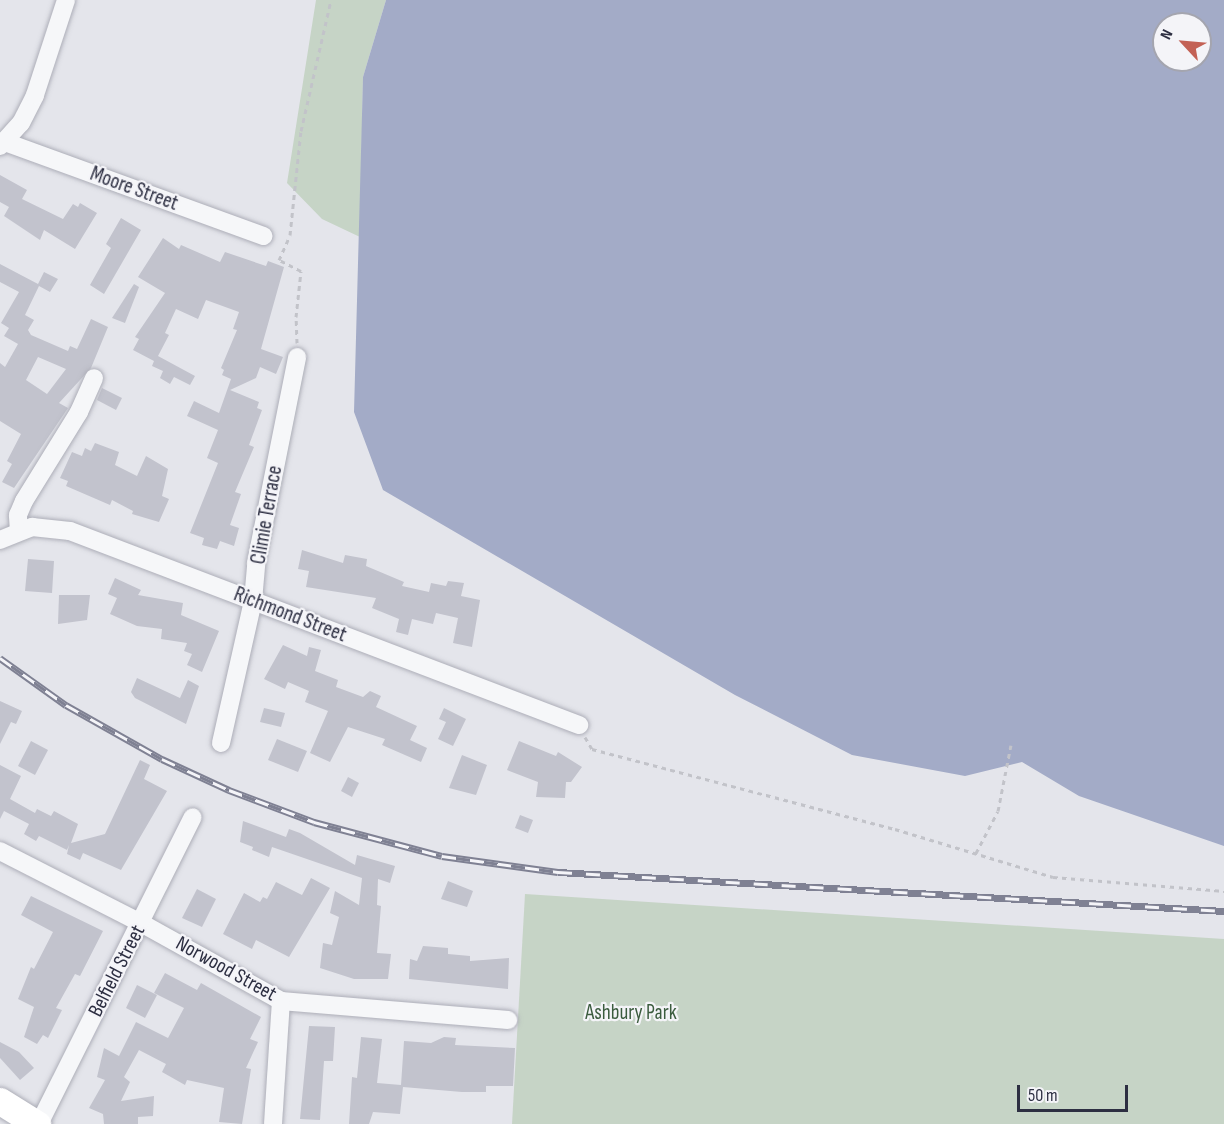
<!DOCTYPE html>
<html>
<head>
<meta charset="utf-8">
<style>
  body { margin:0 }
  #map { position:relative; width:1224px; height:1124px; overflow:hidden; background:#e4e5eb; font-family:"Sofia Sans Condensed",sans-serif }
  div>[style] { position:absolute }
  .green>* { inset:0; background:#c6d4c6 }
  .water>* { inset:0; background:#a3abc7 }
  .building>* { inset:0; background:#c2c3cd }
  .path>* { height:3px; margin-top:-1.5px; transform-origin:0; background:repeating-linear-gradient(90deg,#c2c3c9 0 4.5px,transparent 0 9px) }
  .roads { filter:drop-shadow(0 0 2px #adaeb8) drop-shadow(0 0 2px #adaeb8) }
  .minor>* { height:18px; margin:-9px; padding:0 9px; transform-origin:9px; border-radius:9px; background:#f6f7f9 }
  .highway>* { height:27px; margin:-13.5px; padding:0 13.5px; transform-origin:13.5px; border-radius:13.5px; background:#fff }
  .rail>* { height:7px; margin-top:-3.5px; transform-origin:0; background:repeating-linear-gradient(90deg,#f4f4f8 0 14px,#7f8193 0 28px); box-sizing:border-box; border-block:2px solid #7f8193 }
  span { translate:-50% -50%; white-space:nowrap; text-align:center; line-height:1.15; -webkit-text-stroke:4.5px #f4f4f8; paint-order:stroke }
  .street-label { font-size:21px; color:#2d2f42 }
  .park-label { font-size:21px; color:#3b5c3e }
  .north { position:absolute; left:1152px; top:12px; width:60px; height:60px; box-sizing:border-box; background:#f4f4f8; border:2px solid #a4a5af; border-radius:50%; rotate:296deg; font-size:16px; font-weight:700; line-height:24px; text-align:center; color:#2d2f42 }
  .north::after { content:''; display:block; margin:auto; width:21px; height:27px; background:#c36155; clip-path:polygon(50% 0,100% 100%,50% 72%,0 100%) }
  .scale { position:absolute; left:1017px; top:1085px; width:111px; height:27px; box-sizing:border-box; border:3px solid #2d2f42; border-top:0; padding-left:8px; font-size:18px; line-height:21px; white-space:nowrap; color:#2d2f42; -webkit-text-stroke:4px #f4f4f8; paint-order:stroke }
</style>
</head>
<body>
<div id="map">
  <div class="green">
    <i style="clip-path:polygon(316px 0,386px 0,363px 77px,360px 237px,322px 219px,287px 183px)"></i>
    <i style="clip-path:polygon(525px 894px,1224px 939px,1224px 1124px,512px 1124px)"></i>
  </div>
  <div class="water">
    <i style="clip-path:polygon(evenodd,386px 0,1224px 0,1224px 846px,1079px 796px,1022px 762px,965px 776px,852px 755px,735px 695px,383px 490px,354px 412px,363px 77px,386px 0,1164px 24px,1200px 24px,1200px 60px,1164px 60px,1164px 24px)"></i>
  </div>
  <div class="building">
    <i style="clip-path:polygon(0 175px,27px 190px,22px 199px,63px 219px,73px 204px,78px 207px,80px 203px,97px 213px,75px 249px,44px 230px,40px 240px,4px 216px,9px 207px,0 202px)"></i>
    <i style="clip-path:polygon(121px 218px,141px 230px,104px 294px,90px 285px,111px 248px,106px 244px)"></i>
    <i style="clip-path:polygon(163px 238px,179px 249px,181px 245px,220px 262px,225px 252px,266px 266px,268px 261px,284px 267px,261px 349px,283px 357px,276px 374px,260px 367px,256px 378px,230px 390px,259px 402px,257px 408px,262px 410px,249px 445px,254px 447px,235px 492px,241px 494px,230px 525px,239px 528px,234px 546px,220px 541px,217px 549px,202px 545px,204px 538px,190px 533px,218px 463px,207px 458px,218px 430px,187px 416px,194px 401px,219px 413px,231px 379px,222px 375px,224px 370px,221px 368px,237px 330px,233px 329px,239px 312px,206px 300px,198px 319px,176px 309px,165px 333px,169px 335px,158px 356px,195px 376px,190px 385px,174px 377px,170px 384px,160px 378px,163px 371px,152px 366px,154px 361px,133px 350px,139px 339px,135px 337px,165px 293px,138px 277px)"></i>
    <i style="clip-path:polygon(evenodd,0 264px,38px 284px,44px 272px,58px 279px,50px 292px,39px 286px,25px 315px,34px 320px,28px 330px,31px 335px,68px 351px,70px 346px,77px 349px,91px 319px,108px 327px,91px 368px,59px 403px,68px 408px,14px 488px,2px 482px,12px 464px,7px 461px,21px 434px,0 421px,0 363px,5px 367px,18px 344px,4px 336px,9px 328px,1px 323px,19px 292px,0 282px,0 264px,38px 357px,66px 369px,47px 394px,26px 380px,38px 357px)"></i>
    <i style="clip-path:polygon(134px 284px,139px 287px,125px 323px,112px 318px)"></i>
    <i style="clip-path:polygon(102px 388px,122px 398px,116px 410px,97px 400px)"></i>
    <i style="clip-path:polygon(95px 443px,119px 452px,115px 465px,137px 476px,146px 456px,168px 469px,162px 496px,169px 499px,159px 522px,132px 514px,133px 511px,112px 500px,110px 505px,66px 486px,68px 481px,60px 478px,72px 452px,82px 456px,85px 448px,91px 451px)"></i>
    <i style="clip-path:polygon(302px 550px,343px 563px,345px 555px,367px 559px,366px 566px,404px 582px,402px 586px,429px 592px,431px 583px,446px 586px,448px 581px,464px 583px,461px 596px,480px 600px,472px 647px,453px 643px,458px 618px,436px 613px,433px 624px,412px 619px,408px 635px,396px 632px,399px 619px,372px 608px,376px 598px,306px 587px,309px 571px,298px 569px)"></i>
    <i style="clip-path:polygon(28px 559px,54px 561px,52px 593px,25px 591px)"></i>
    <i style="clip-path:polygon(115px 578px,141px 590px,138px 595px,183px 603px,181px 615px,219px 631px,202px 672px,187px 665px,192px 654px,184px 651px,187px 643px,161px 639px,162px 629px,137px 626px,110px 614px,117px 598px,108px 594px)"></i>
    <i style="clip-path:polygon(59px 595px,90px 595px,87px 620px,58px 624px)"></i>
    <i style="clip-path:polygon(283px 645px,307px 656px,309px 647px,321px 650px,315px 671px,338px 680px,336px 687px,363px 697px,370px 691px,381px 696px,376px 707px,417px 726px,410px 740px,427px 748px,421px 762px,382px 745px,385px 739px,348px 727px,330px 762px,310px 753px,328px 711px,305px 702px,309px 691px,288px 682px,285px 689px,264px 679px)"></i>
    <i style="clip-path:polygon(137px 678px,180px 698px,188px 680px,199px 686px,186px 724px,135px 698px,131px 692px)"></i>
    <i style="clip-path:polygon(0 701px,22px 711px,16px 724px,11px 722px,0 744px)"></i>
    <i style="clip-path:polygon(264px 708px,285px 713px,281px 727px,260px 722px)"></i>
    <i style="clip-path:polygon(444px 708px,466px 719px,453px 746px,438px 739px,446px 722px,439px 719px)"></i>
    <i style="clip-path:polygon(277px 739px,307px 751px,298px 772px,268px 760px)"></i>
    <i style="clip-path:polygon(31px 741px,48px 750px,35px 775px,18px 766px)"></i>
    <i style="clip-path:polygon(519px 741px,556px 756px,558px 752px,582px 767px,571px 782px,566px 782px,565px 798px,536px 797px,538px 782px,507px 770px)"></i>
    <i style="clip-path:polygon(462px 755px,487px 765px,476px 795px,449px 788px)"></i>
    <i style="clip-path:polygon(140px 760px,150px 765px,144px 779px,167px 791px,121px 870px,83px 853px,80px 860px,67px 854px,69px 845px,67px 850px,39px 836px,36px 841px,24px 834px,29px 824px,4px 811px,0 819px,0 765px,21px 776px,10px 799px,35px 813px,37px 809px,51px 816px,54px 811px,78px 824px,71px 843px,105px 834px)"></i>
    <i style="clip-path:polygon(348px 777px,359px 783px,352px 797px,341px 791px)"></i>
    <i style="clip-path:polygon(520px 815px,533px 820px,528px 833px,515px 828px)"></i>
    <i style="clip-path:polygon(243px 821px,286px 837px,289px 829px,300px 833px,355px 865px,357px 855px,395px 866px,390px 883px,378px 879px,377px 905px,381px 906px,377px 953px,391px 954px,388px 979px,354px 979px,320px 968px,323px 943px,332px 945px,339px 917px,330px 913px,335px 891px,359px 905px,362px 878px,272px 847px,269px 857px,252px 850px,253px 847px,240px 842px)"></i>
    <i style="clip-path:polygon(311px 878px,330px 888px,289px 957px,256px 940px,252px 949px,223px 934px,244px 893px,260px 902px,263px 897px,267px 899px,276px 882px,302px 895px)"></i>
    <i style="clip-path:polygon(448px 881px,473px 891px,467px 907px,441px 899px)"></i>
    <i style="clip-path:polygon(197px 889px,216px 899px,202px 927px,182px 918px)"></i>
    <i style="clip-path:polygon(31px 896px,103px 931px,80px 976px,75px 974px,56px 1008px,62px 1010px,48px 1038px,43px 1035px,37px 1044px,24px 1037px,34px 1007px,18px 999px,31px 967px,34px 969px,53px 932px,21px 915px)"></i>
    <i style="clip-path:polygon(423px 946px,448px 948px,448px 954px,470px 956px,470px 961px,509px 958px,508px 989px,409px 979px,410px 959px,417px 961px)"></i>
    <i style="clip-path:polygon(165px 973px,197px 990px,201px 983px,261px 1017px,250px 1039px,258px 1042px,246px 1068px,251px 1069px,242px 1124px,219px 1122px,224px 1088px,187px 1080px,185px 1085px,162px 1072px,166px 1064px,139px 1050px,124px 1077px,130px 1082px,121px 1101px,154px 1096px,153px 1116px,138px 1117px,138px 1124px,104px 1124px,103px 1114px,89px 1108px,105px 1080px,97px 1077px,104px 1048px,119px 1056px,136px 1022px,168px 1038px,184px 1008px,154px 993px)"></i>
    <i style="clip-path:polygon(137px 985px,157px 995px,145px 1018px,126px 1008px)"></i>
    <i style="clip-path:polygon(309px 1026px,335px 1027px,333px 1061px,324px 1061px,320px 1120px,300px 1119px)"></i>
    <i style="clip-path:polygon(361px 1037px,382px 1039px,377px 1083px,401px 1085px,404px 1041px,431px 1043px,444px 1037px,456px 1038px,455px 1045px,515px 1048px,513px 1086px,486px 1086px,486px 1092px,462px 1092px,403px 1087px,400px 1114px,373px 1112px,369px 1124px,349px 1124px,352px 1077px,357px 1078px)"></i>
    <i style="clip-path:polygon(0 1042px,19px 1052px,34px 1068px,20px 1080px,0 1058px)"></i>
  </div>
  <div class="path">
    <i style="left:297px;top:343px;width:26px;rotate:-92deg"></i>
    <i style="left:296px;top:317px;width:46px;rotate:-83.8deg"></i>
    <i style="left:301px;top:271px;width:25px;rotate:-153deg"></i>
    <i style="left:279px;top:260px;width:27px;rotate:-66deg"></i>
    <i style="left:290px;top:235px;width:105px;rotate:-84deg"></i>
    <i style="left:301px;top:131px;width:134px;rotate:-77.1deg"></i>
    <i style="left:585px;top:737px;width:14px;rotate:60deg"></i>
    <i style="left:592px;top:749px;width:313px;rotate:14.8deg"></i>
    <i style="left:895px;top:829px;width:165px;rotate:16.9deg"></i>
    <i style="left:1053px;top:877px;width:172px;rotate:4.7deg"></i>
    <i style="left:976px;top:853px;width:47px;rotate:-62.4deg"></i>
    <i style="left:998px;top:811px;width:67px;rotate:-78.9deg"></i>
  </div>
  <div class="roads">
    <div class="minor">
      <i style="left:5px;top:142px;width:275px;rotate:20deg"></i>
      <i style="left:0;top:146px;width:31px;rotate:-48deg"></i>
      <i style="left:21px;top:123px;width:31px;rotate:-63deg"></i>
      <i style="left:35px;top:95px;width:100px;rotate:-71.9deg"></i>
      <i style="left:19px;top:531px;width:16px;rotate:-94deg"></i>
      <i style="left:18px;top:515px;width:15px;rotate:-67deg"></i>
      <i style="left:24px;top:501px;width:105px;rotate:-58.3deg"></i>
      <i style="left:79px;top:412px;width:37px;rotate:-66deg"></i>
      <i style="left:0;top:540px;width:35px;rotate:-22deg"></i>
      <i style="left:32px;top:527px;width:38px;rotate:6deg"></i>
      <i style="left:70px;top:531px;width:545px;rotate:20.86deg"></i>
      <i style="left:221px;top:743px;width:146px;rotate:-77.3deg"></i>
      <i style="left:253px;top:601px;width:38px;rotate:-85deg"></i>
      <i style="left:256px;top:563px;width:210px;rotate:-78.7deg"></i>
      <i style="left:0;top:851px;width:158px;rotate:27.1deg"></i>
      <i style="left:141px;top:923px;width:160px;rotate:29.1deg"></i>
      <i style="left:281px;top:1001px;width:228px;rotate:4.8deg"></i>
      <i style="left:39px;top:1124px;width:343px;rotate:-63.4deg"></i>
      <i style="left:273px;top:1124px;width:123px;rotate:-86.3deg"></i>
    </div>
    <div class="highway">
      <i style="left:0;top:1101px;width:44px;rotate:31.9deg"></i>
    </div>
  </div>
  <div class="rail">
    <i style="left:0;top:658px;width:81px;rotate:35.5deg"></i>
    <i style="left:66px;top:705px;width:110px;rotate:29.4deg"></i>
    <i style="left:162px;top:759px;width:74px;rotate:24.8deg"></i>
    <i style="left:229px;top:790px;width:91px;rotate:20.6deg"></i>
    <i style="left:314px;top:822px;width:132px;rotate:14.9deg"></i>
    <i style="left:442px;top:856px;width:117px;rotate:7.9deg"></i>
    <i style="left:558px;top:872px;width:667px;rotate:3.35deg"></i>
  </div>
  <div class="street-label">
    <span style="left:134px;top:189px;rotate:20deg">Moore Street</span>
    <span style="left:267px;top:515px;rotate:-80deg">Climie Terrace</span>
    <span style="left:290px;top:615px;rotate:21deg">Richmond Street</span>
    <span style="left:226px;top:969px;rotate:29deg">Norwood Street</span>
    <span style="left:117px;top:971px;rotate:-63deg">Belfield Street</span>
  </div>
  <div class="park-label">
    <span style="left:631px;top:1013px">Ashbury Park</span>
  </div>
  <div class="north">N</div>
  <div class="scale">50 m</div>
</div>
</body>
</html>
